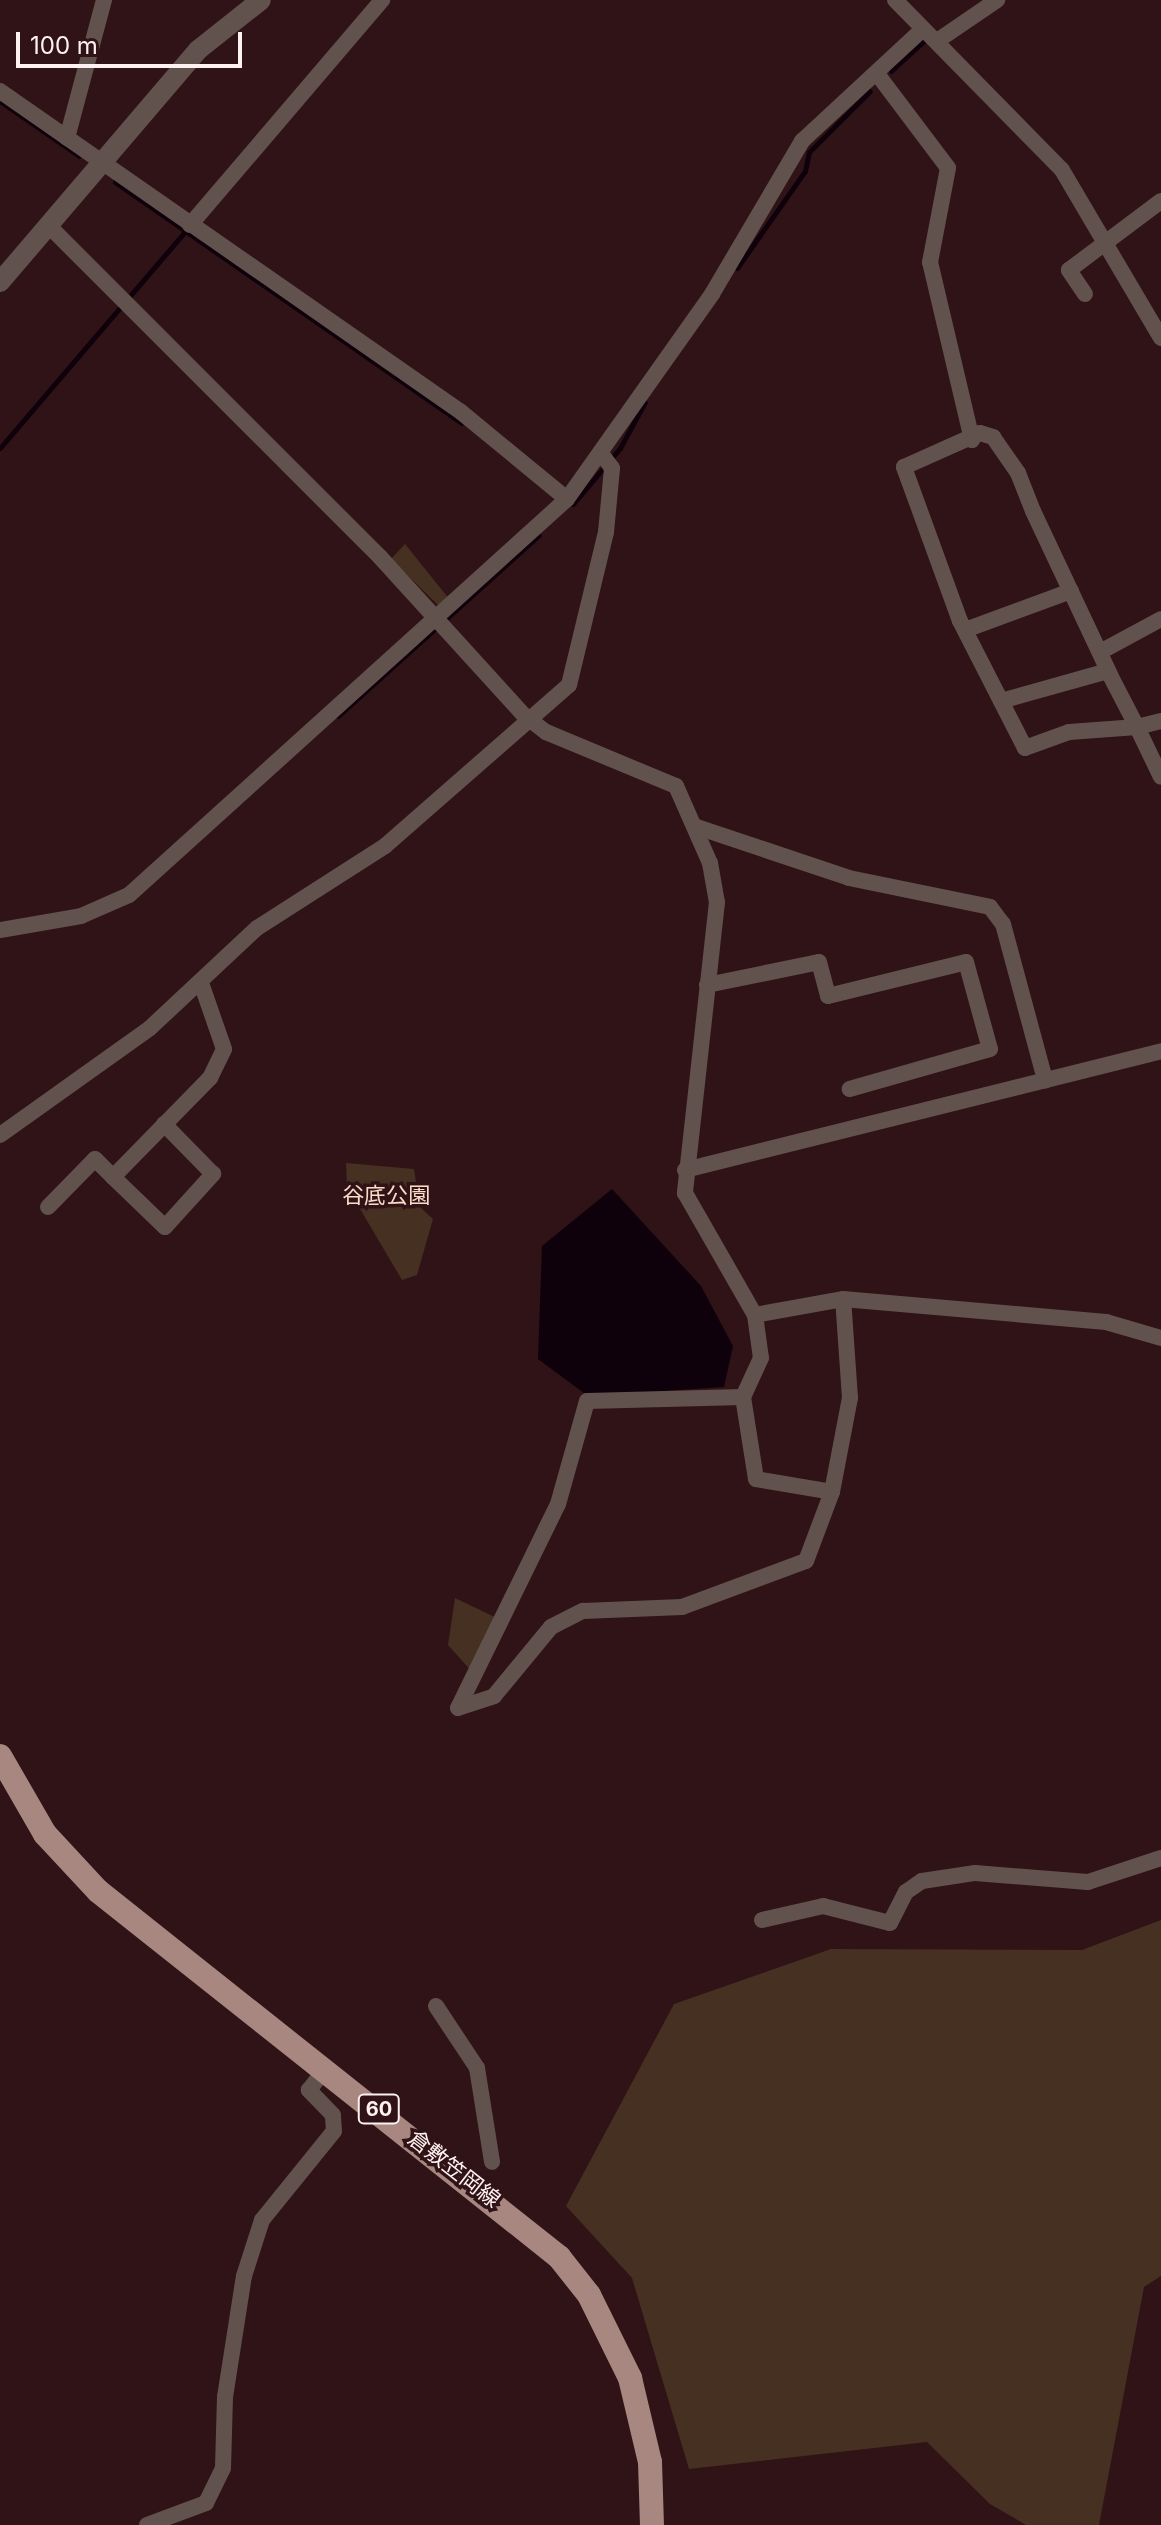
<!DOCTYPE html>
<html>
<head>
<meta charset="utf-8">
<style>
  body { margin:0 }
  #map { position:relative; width:1161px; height:2525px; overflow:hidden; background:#301316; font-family:Inter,"Noto Sans JP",sans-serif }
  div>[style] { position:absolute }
  .green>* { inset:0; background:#463021 }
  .water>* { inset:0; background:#0f010b }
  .stream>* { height:5px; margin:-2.5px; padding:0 2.5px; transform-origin:2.5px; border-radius:2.5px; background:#0f010b }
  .minor>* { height:16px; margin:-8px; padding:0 8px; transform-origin:8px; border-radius:8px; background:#62524e }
  .tertiary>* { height:20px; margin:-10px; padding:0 10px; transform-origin:10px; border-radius:10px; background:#62524e }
  .primary>* { height:24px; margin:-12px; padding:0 12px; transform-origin:12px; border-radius:12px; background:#a7877f }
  span { translate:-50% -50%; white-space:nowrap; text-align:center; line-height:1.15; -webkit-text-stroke:7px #301316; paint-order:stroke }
  .shield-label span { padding:2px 6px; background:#301316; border:2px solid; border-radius:6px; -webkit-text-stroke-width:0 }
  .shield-label { font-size:20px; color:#fef1f1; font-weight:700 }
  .park-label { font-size:22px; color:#fcdcc8 }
  .street-label { font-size:22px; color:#fef1f1 }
  .scale { position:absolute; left:16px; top:32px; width:226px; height:36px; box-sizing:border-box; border:4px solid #fef1f1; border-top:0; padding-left:10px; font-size:24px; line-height:28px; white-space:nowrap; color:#fef1f1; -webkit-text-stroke:6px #301316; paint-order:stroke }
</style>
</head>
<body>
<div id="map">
  <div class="green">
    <i style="clip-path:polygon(405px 544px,450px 600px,438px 605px,391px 559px)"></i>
    <i style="clip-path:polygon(346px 1163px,414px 1169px,420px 1207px,433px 1219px,417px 1275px,402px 1280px,347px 1187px)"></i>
    <i style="clip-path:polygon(455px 1598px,499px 1619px,473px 1673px,448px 1645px)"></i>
    <i style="clip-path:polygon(1161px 1920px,1161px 2276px,1144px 2287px,1099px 2525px,1026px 2525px,990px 2504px,927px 2442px,689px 2469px,632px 2278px,566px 2206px,674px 2004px,831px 1949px,1082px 1950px)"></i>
  </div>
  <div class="water">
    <i style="clip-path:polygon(612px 1189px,701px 1286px,733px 1346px,724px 1387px,588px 1396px,538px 1359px,542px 1246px)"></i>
  </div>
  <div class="stream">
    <i style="left:891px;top:71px;width:46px;rotate:-42.4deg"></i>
    <i style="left:0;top:101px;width:96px;rotate:34.8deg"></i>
    <i style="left:115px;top:182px;width:422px;rotate:34.8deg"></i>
    <i style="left:737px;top:268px;width:118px;rotate:-55deg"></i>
    <i style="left:805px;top:171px;width:19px;rotate:-78deg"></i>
    <i style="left:809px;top:152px;width:86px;rotate:-45deg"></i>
    <i style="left:0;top:448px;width:287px;rotate:-49.5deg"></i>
    <i style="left:573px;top:504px;width:73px;rotate:-50deg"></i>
    <i style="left:620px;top:448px;width:52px;rotate:-61.5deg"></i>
    <i style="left:338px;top:716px;width:270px;rotate:-42deg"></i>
  </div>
  <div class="minor">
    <i style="left:895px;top:0;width:238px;rotate:45.5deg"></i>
    <i style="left:1062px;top:170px;width:195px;rotate:59.5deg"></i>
    <i style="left:937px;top:41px;width:73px;rotate:-34.3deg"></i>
    <i style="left:878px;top:75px;width:116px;rotate:53deg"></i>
    <i style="left:948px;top:168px;width:96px;rotate:100.8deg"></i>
    <i style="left:930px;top:262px;width:183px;rotate:76.7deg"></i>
    <i style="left:0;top:91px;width:562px;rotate:34.85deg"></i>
    <i style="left:461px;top:412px;width:137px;rotate:39.4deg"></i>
    <i style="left:67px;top:138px;width:143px;rotate:-75deg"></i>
    <i style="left:190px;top:225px;width:296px;rotate:-49.5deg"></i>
    <i style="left:49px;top:226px;width:468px;rotate:45deg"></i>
    <i style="left:380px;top:557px;width:214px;rotate:47.7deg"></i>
    <i style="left:524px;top:715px;width:28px;rotate:38deg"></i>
    <i style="left:546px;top:732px;width:141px;rotate:22.6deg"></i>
    <i style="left:676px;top:786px;width:84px;rotate:66.2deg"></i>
    <i style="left:710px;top:863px;width:40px;rotate:80deg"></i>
    <i style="left:717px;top:902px;width:293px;rotate:96.3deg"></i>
    <i style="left:685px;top:1193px;width:141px;rotate:60.2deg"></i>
    <i style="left:755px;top:1315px;width:43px;rotate:82.1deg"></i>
    <i style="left:761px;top:1358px;width:43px;rotate:114.8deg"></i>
    <i style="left:743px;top:1397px;width:156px;rotate:178.5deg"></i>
    <i style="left:587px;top:1401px;width:107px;rotate:105.7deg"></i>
    <i style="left:558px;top:1504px;width:227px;rotate:116.1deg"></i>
    <i style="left:1085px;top:294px;width:29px;rotate:-124deg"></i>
    <i style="left:1069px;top:270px;width:115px;rotate:-36.9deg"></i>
    <i style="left:965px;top:630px;width:113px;rotate:-20.2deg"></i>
    <i style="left:1100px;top:652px;width:69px;rotate:-28.4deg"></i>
    <i style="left:1001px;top:701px;width:111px;rotate:-15.7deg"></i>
    <i style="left:1161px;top:721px;width:25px;rotate:166deg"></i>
    <i style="left:1137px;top:727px;width:68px;rotate:175.8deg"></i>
    <i style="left:1069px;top:732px;width:47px;rotate:160deg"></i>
    <i style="left:1025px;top:748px;width:143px;rotate:-117.1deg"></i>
    <i style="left:960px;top:621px;width:164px;rotate:-110deg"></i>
    <i style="left:904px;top:467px;width:83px;rotate:-24.1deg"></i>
    <i style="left:980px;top:433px;width:14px;rotate:17deg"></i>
    <i style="left:993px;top:437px;width:44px;rotate:55.2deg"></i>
    <i style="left:1018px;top:473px;width:41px;rotate:68.5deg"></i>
    <i style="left:1033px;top:511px;width:181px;rotate:64.8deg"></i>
    <i style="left:1110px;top:675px;width:59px;rotate:62.6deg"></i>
    <i style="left:1137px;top:727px;width:55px;rotate:64.4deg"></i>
    <i style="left:697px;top:827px;width:160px;rotate:18.5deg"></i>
    <i style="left:849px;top:878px;width:144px;rotate:11.6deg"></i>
    <i style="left:990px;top:907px;width:21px;rotate:53deg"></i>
    <i style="left:1003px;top:924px;width:162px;rotate:74.9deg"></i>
    <i style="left:0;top:930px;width:82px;rotate:-9.8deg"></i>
    <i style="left:81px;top:916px;width:52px;rotate:-23.6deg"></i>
    <i style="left:129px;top:895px;width:590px;rotate:-42.12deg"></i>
    <i style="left:567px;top:499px;width:251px;rotate:-54.7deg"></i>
    <i style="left:712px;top:294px;width:178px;rotate:-59.5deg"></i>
    <i style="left:802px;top:141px;width:165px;rotate:-42.8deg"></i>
    <i style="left:707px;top:985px;width:114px;rotate:-11.6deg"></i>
    <i style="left:819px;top:962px;width:35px;rotate:75deg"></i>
    <i style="left:828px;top:996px;width:142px;rotate:-13.8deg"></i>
    <i style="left:966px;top:962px;width:90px;rotate:74.6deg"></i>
    <i style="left:990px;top:1049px;width:146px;rotate:164.1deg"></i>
    <i style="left:0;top:1135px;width:184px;rotate:-35.5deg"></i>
    <i style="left:150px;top:1028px;width:146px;rotate:-43.1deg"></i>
    <i style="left:257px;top:928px;width:152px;rotate:-32.6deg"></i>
    <i style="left:385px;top:846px;width:244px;rotate:-41.2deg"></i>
    <i style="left:569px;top:685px;width:157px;rotate:-76.4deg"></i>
    <i style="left:606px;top:532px;width:64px;rotate:-84.6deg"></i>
    <i style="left:612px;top:468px;width:15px;rotate:-127deg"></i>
    <i style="left:685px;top:1170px;width:491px;rotate:-14deg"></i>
    <i style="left:113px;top:1177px;width:72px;rotate:43.9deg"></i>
    <i style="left:165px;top:1227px;width:72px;rotate:-47.8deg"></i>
    <i style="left:213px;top:1174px;width:70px;rotate:-134.4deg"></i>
    <i style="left:48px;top:1207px;width:67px;rotate:-45.6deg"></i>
    <i style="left:95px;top:1159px;width:25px;rotate:45deg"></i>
    <i style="left:113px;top:1177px;width:139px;rotate:-45.6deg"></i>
    <i style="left:210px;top:1078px;width:32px;rotate:-64deg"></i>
    <i style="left:224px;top:1049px;width:67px;rotate:-109.2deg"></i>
    <i style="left:755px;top:1315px;width:89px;rotate:-10.3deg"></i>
    <i style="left:843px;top:1299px;width:264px;rotate:5deg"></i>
    <i style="left:1106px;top:1322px;width:57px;rotate:16.2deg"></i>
    <i style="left:743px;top:1397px;width:83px;rotate:81deg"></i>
    <i style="left:756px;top:1479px;width:77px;rotate:9.7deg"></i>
    <i style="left:458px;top:1708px;width:38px;rotate:-18deg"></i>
    <i style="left:494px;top:1696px;width:89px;rotate:-50.4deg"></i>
    <i style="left:551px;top:1627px;width:36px;rotate:-27deg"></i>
    <i style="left:583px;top:1611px;width:99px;rotate:-2.3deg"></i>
    <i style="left:682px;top:1607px;width:132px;rotate:-20.4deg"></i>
    <i style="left:806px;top:1561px;width:74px;rotate:-69.4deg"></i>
    <i style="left:832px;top:1492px;width:96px;rotate:-79.2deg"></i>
    <i style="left:850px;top:1398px;width:99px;rotate:-94deg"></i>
    <i style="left:762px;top:1920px;width:63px;rotate:-12.9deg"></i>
    <i style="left:823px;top:1906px;width:69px;rotate:14.2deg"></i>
    <i style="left:890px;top:1923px;width:35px;rotate:-63deg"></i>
    <i style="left:906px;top:1892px;width:19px;rotate:-35deg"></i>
    <i style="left:922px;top:1881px;width:54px;rotate:-8.6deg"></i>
    <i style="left:975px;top:1873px;width:113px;rotate:4.6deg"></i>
    <i style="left:1088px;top:1882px;width:77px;rotate:-18.2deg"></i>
    <i style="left:436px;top:2006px;width:74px;rotate:56.5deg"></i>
    <i style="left:477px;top:2068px;width:95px;rotate:80.9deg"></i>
    <i style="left:147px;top:2525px;width:63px;rotate:-20.4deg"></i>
    <i style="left:206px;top:2503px;width:39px;rotate:-64deg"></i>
    <i style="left:223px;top:2468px;width:71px;rotate:-88.4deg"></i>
    <i style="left:225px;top:2397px;width:122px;rotate:-81.1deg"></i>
    <i style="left:244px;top:2276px;width:59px;rotate:-72.2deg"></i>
    <i style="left:262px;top:2220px;width:114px;rotate:-51deg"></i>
    <i style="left:334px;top:2131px;width:16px;rotate:-94deg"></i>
    <i style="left:333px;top:2115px;width:35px;rotate:-134deg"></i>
    <i style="left:309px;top:2090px;width:28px;rotate:-52deg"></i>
  </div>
  <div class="tertiary">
    <i style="left:0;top:282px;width:305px;rotate:-49.5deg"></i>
    <i style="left:198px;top:50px;width:80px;rotate:-38.4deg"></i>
  </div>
  <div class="primary">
    <i style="left:0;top:1756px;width:90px;rotate:60deg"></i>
    <i style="left:45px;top:1834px;width:78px;rotate:47.1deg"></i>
    <i style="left:98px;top:1891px;width:589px;rotate:38.45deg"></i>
    <i style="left:559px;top:2257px;width:48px;rotate:51.7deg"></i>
    <i style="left:589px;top:2295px;width:93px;rotate:63.7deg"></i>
    <i style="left:630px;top:2378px;width:86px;rotate:76.6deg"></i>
    <i style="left:650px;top:2462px;width:63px;rotate:88.2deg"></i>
  </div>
  <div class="shield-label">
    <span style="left:379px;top:2109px">60</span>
  </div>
  <div class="park-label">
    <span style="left:386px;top:1196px">谷底公園</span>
  </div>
  <div class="street-label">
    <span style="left:454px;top:2169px;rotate:38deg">倉敷笠岡線</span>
  </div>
  <div class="scale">100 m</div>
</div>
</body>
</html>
